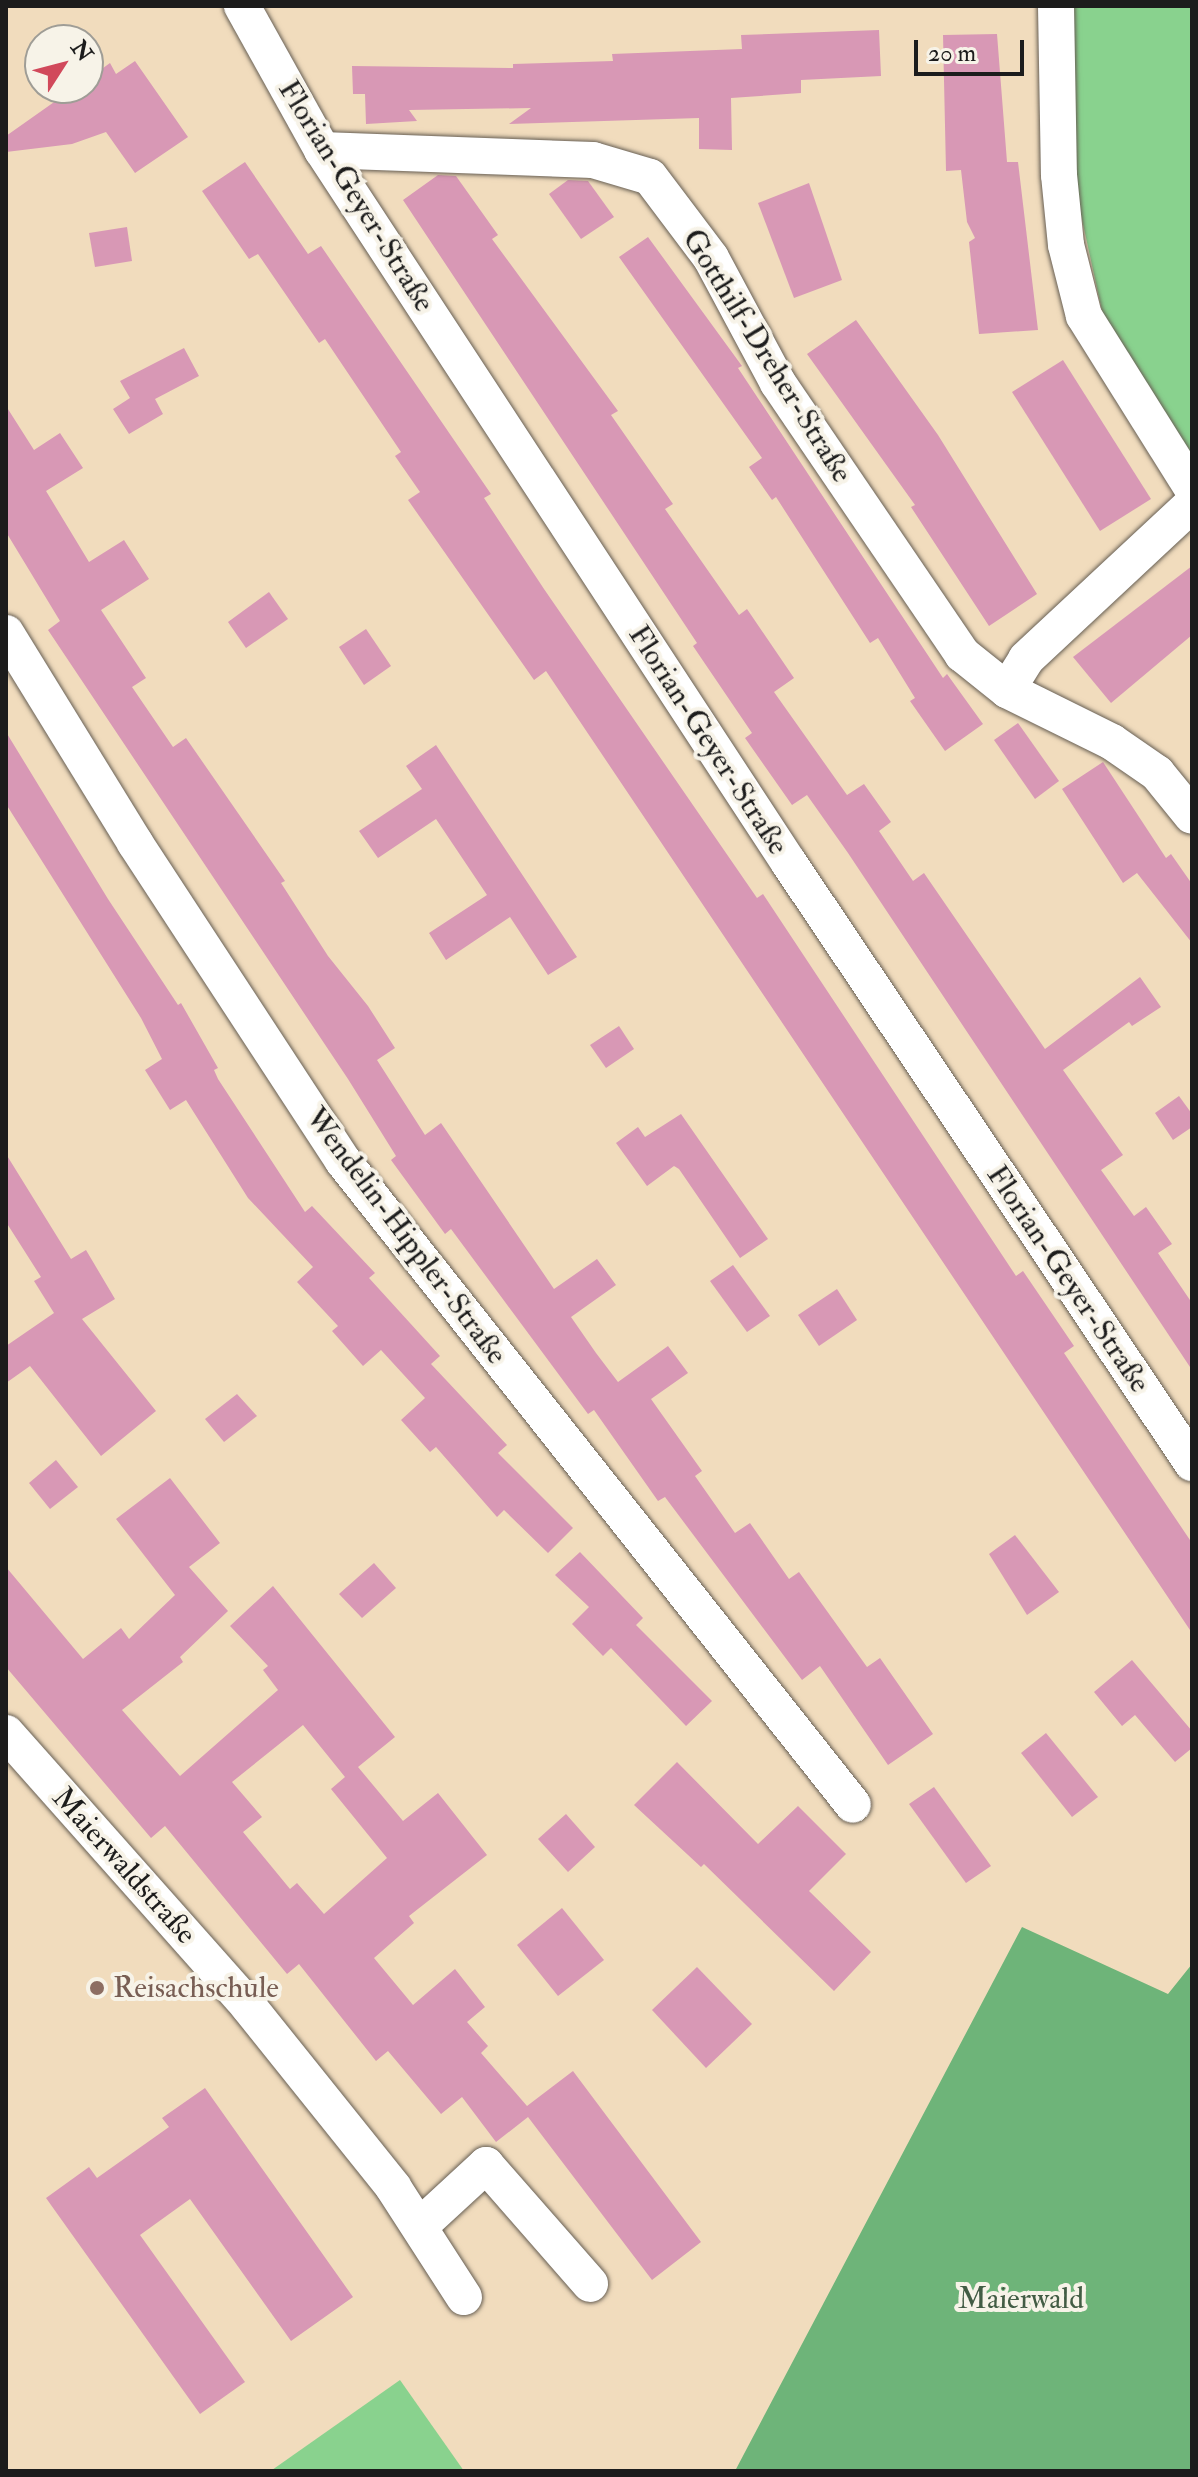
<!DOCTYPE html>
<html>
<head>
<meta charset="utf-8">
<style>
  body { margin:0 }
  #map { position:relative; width:1198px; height:2477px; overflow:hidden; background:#f1dcbd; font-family:"IM FELL Double Pica",serif }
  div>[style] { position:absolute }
  .green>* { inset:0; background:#89d28e }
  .forest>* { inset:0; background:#6eb479 }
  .building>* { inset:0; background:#d898b5 }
  .roads { filter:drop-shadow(0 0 2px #675f54) drop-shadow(0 0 2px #675f54) }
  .street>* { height:36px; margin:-18px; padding:0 18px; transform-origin:18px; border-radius:18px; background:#fff }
  .dots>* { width:22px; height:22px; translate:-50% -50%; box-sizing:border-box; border:4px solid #f7f3e8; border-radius:50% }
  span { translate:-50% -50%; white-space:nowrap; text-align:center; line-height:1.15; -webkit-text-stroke:8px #f7f3e8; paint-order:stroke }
  .street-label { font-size:30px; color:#1c1c1c }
  .education-label { font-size:30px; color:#785e54 }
  .left { translate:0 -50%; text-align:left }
  .park-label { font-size:30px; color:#425c44 }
  .frame { position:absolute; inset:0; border:8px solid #1c1c1c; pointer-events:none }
  .north { position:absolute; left:24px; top:24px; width:80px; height:80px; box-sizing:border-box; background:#f7f3e8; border:2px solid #9f9d96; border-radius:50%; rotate:54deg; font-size:22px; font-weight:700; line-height:32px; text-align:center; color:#1c1c1c }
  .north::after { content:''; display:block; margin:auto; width:28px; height:36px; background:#d1495b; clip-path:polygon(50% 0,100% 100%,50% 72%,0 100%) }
  .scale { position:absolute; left:914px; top:40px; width:110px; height:36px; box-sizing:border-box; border:4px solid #1c1c1c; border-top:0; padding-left:10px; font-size:24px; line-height:28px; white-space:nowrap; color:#1c1c1c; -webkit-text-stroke:6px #f7f3e8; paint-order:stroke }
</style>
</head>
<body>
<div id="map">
  <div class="green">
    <i style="clip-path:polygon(1065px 6px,1192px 6px,1192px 459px,1104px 320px,1074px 183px)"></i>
    <i style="clip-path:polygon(400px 2380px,464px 2471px,272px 2471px,272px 2470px)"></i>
  </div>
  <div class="forest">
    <i style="clip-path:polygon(1022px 1927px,1168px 1994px,1192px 1964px,1192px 2471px,735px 2471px)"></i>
  </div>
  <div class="building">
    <i style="clip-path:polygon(879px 30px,881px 76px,801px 80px,801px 93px,731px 98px,732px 150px,699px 149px,699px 118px,509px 124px,531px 108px,409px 110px,417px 121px,366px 124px,365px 94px,353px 94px,352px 66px,513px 68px,513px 64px,613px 61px,612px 54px,742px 49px,741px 35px)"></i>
    <i style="clip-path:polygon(997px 34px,1007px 162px,1018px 162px,1038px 330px,979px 334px,969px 242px,975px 238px,967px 222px,961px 170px,946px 171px,943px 35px)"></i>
    <i style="clip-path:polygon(135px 61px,188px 137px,135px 173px,106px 132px,72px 144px,6px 152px,6px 136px,74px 88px,88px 88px,88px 79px,110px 63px,116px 74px)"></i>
    <i style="clip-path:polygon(245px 162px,308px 254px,321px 246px,491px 494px,484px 498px,544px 589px,757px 898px,763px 894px,1016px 1276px,1023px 1271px,1074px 1346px,1064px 1353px,1192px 1543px,1192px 1633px,546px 671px,534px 680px,408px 500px,420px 492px,395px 456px,401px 452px,325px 339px,319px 343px,258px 254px,249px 259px,202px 191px)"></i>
    <i style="clip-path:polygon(438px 175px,456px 176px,498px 235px,492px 239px,618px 411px,611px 415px,673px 504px,665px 509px,739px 615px,747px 609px,794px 678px,774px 692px,847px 795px,864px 784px,891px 822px,879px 831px,913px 881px,924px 873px,1045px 1049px,1140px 977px,1161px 1007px,1132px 1026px,1129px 1022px,1063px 1070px,1123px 1155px,1101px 1170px,1134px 1216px,1146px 1207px,1172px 1244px,1158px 1253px,1192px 1303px,1192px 1370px,848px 853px,807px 795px,792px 805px,745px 738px,752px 733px,693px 646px,697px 643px,403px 200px)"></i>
    <i style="clip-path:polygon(568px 180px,588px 181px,614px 217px,581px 239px,549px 194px)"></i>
    <i style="clip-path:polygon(809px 183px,842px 280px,794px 298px,758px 203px)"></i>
    <i style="clip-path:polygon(127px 227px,132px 261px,95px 267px,89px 233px)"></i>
    <i style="clip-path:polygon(648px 237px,742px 366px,738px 368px,943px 678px,947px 674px,983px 724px,945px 751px,910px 701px,915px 698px,878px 638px,870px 643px,776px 497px,772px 500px,749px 467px,762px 458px,619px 257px)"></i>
    <i style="clip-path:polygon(856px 320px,938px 435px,1037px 594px,989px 626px,911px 507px,915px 505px,807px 354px)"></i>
    <i style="clip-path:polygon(184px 348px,199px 376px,155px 399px,163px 414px,129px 434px,113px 409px,130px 398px,120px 381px)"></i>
    <i style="clip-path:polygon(1063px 360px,1151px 499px,1100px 531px,1012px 392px)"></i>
    <i style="clip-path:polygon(6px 406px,34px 450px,60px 433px,83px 468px,46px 491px,89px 562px,124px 540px,149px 579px,101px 610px,146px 678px,132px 687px,173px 747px,186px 738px,285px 881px,281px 883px,328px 956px,368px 1006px,395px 1048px,377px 1060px,425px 1135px,441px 1123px,554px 1289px,597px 1259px,616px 1285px,571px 1317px,596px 1353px,618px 1382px,668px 1346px,688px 1373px,651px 1399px,702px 1471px,695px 1476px,735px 1533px,750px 1523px,789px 1579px,799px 1572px,867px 1667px,880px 1658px,933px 1734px,888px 1765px,820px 1666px,802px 1680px,665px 1497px,658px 1501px,594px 1410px,588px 1414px,451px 1229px,445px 1234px,391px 1160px,396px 1156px,348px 1079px,48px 630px,60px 621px,6px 532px)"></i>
    <i style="clip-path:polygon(1192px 566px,1192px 635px,1111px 703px,1073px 657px)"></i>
    <i style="clip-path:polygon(269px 592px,288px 619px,246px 648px,228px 622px)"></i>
    <i style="clip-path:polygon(366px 629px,391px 666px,364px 685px,339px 647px)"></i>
    <i style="clip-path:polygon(1018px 723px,1059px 781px,1035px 799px,994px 740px)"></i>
    <i style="clip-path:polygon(6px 732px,108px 899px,178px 1005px,181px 1003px,218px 1068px,214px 1070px,218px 1079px,305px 1212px,312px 1206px,375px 1273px,369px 1278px,440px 1356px,431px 1364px,507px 1445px,498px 1453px,573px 1528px,548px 1553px,504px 1510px,497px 1517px,436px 1447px,430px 1452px,401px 1420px,425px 1398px,381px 1350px,363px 1366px,332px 1331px,338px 1326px,297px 1282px,313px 1267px,248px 1198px,186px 1100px,170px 1110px,145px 1070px,162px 1059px,141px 1018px,6px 804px)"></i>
    <i style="clip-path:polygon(436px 745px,577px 957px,548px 975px,510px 917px,446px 960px,429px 933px,487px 895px,436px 819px,378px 858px,359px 831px,422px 789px,406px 766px)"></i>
    <i style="clip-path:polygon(1103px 762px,1166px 858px,1171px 854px,1192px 884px,1192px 943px,1137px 873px,1123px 883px,1062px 789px)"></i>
    <i style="clip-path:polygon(619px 1026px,634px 1049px,606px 1068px,590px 1045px)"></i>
    <i style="clip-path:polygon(1179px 1096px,1192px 1114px,1192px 1127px,1173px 1140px,1155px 1113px)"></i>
    <i style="clip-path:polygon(681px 1114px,768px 1239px,740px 1258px,679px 1169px,674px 1166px,647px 1186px,616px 1143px,638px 1127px,645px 1137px)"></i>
    <i style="clip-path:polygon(6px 1154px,71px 1259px,86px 1250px,115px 1299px,82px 1319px,156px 1411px,101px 1456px,30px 1366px,6px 1383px,6px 1346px,54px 1313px,34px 1281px,41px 1277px,6px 1222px)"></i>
    <i style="clip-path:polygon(733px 1265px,770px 1316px,747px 1332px,710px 1281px)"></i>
    <i style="clip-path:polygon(837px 1289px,857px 1320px,819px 1346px,798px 1315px)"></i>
    <i style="clip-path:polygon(237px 1394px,257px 1416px,224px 1442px,205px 1419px)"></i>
    <i style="clip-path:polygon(56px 1460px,78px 1487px,50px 1509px,29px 1483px)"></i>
    <i style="clip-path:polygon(evenodd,170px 1478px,220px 1543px,189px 1567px,228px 1611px,180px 1657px,183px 1662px,122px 1710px,180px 1776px,278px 1690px,263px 1670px,268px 1666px,230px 1626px,273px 1586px,395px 1737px,358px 1767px,403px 1821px,438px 1793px,487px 1855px,409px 1916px,414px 1923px,374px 1958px,413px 2005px,455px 1969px,485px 2007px,467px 2022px,488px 2046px,481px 2053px,527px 2106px,573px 2071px,701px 2242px,652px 2280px,528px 2117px,496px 2142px,462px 2097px,441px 2114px,388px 2051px,376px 2061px,299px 1964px,287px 1974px,165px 1826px,151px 1838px,6px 1667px,6px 1567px,83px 1659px,121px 1628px,129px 1639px,175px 1595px,116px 1519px,170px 1478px,303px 1725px,345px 1777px,331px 1789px,387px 1858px,324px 1914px,297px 1883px,290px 1889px,243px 1832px,262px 1817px,232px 1782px,303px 1725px)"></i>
    <i style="clip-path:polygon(1015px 1535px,1059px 1592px,1027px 1615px,989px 1554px)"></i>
    <i style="clip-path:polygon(580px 1552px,643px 1618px,636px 1625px,712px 1701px,686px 1726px,611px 1648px,603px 1656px,572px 1624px,589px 1607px,555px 1575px)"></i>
    <i style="clip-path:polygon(374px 1563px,396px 1588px,362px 1618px,339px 1594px)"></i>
    <i style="clip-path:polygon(1132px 1660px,1192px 1731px,1192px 1748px,1175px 1762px,1135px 1715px,1122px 1726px,1094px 1692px)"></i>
    <i style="clip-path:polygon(1046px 1733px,1098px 1797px,1072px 1817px,1021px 1753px)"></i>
    <i style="clip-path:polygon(677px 1762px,758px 1844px,798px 1806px,846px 1854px,809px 1891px,871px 1952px,834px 1991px,704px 1864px,701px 1867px,634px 1805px)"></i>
    <i style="clip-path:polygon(934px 1787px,991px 1866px,966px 1883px,909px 1804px)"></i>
    <i style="clip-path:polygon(566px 1814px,595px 1847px,568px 1872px,538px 1839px)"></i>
    <i style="clip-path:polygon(562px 1908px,604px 1960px,558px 1996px,517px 1945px)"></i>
    <i style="clip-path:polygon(697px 1967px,752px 2024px,706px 2068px,652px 2010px)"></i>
    <i style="clip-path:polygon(205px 2088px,353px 2297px,291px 2341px,190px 2199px,140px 2235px,245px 2382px,200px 2414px,46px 2198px,89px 2167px,97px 2178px,169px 2127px,162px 2118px)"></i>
  </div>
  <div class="roads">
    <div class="street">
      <i style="left:242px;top:6px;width:165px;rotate:60.9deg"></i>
      <i style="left:322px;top:150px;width:852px;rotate:56.78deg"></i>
      <i style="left:789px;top:863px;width:723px;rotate:56.11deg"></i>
      <i style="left:1056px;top:6px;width:169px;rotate:89deg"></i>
      <i style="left:1059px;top:175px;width:70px;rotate:84.3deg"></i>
      <i style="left:1066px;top:245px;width:73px;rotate:75.8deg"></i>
      <i style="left:1084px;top:316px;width:203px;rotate:57.9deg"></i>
      <i style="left:322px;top:150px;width:271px;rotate:2.1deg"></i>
      <i style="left:593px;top:160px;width:59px;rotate:16.6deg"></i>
      <i style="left:650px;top:177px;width:101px;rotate:53deg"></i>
      <i style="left:711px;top:258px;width:142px;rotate:61.8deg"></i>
      <i style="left:778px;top:383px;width:328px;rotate:55.8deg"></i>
      <i style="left:962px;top:654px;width:58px;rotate:38.7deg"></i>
      <i style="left:1007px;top:690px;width:117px;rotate:26.3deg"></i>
      <i style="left:1112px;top:742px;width:55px;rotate:34.6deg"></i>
      <i style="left:1157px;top:773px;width:55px;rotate:50.9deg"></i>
      <i style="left:6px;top:633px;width:246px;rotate:58.4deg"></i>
      <i style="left:135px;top:843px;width:380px;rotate:56.8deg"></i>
      <i style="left:343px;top:1161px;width:821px;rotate:51.62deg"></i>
      <i style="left:1007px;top:690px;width:36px;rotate:-58deg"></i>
      <i style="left:1026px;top:659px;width:227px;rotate:-43deg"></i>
      <i style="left:6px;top:1733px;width:366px;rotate:48.4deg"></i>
      <i style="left:249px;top:2007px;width:231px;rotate:51.3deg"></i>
      <i style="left:393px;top:2187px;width:131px;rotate:57.2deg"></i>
      <i style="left:420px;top:2226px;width:90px;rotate:-42.7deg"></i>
      <i style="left:486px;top:2165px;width:158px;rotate:48.8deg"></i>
    </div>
  </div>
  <div class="dots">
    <i style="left:97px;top:1988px;background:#8d6e63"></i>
  </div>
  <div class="street-label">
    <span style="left:356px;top:196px;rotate:58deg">Florian-Geyer-Straße</span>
    <span style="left:767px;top:356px;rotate:58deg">Gotthilf-Dreher-Straße</span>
    <span style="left:708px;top:740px;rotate:57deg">Florian-Geyer-Straße</span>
    <span style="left:406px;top:1236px;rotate:53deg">Wendelin-Hippler-Straße</span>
    <span style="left:1068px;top:1279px;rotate:56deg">Florian-Geyer-Straße</span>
    <span style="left:124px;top:1866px;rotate:48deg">Maierwaldstraße</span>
  </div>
  <div class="education-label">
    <span class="left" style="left:113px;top:1988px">Reisachschule</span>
  </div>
  <div class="park-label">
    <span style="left:1021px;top:2299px">Maierwald</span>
  </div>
  <div class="frame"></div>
  <div class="north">N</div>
  <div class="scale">20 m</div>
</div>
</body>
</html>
